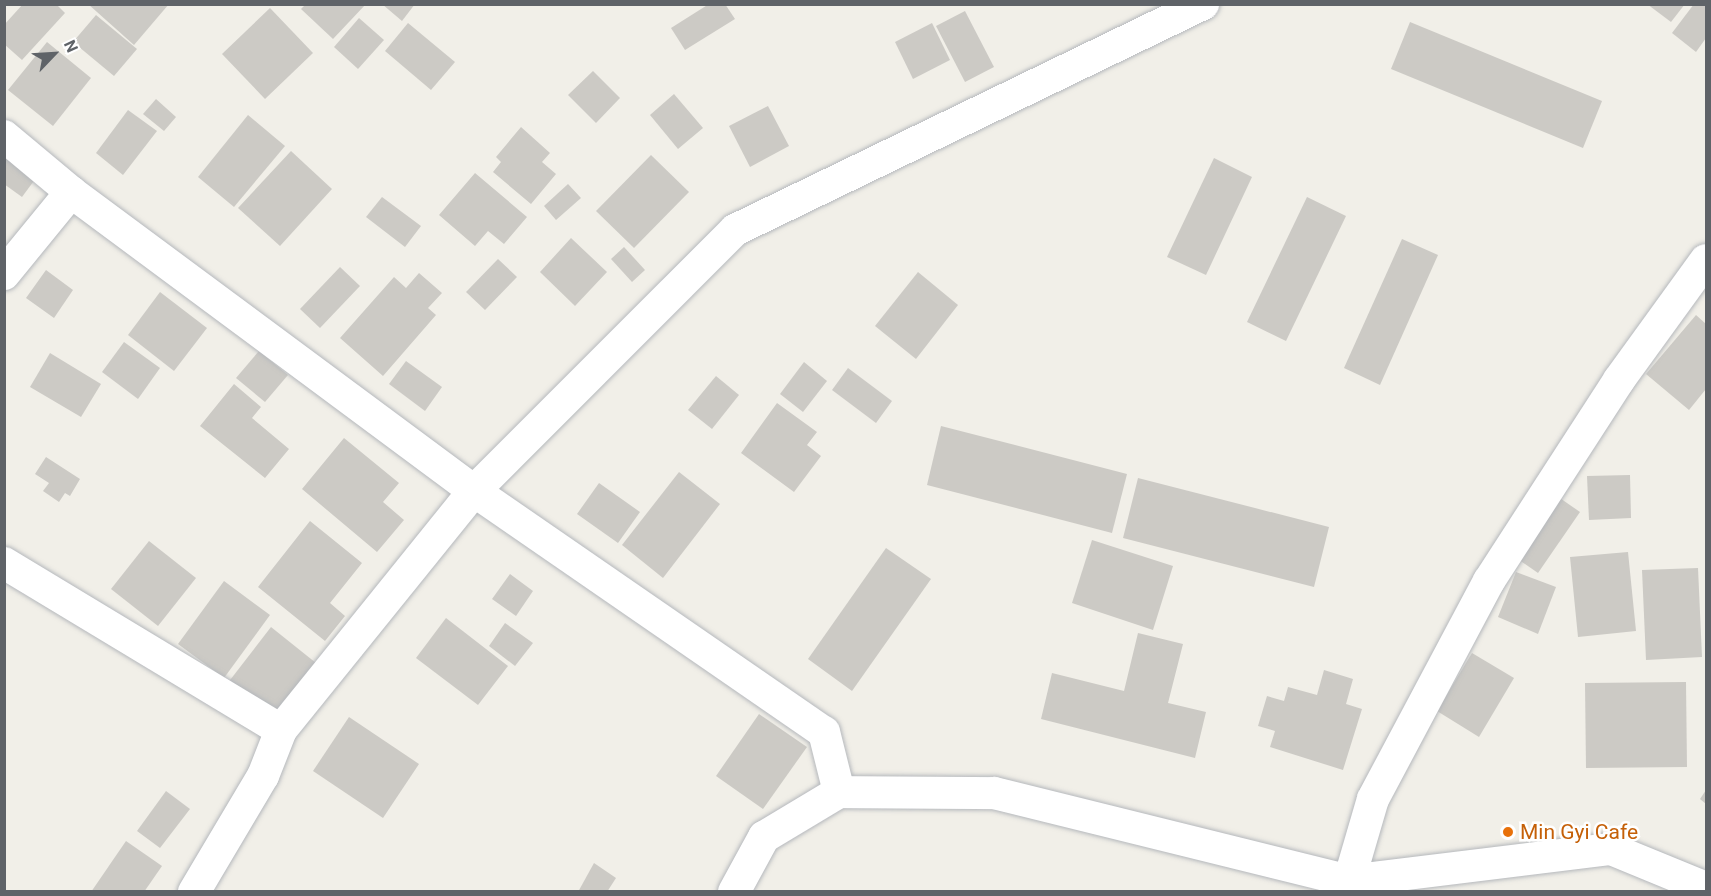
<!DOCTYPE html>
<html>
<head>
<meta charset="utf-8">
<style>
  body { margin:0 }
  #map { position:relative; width:1711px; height:896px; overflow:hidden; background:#f1efe8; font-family:Roboto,sans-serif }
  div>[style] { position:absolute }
  .building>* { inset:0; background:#cccac5 }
  .roads { filter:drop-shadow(0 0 2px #b5b8bc) drop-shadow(0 0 2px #b5b8bc) }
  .street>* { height:32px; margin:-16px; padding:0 16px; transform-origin:16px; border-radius:16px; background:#fff }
  .dots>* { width:16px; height:16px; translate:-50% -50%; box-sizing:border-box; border:3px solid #fff; border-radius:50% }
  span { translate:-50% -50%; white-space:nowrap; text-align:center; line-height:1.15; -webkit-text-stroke:5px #fff; paint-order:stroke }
  .food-label { font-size:21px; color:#c56008 }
  .left { translate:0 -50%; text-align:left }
  .frame { position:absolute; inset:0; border:6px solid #5f6368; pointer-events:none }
  .north { position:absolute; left:24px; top:24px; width:60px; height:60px; -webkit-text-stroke:4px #fff; paint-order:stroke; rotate:65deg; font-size:16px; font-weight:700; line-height:24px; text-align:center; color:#5f6368 }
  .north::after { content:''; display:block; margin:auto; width:21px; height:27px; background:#5f6368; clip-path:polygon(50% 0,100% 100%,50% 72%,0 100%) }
</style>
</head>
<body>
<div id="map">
  <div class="building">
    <i style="clip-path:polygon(23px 4px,56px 4px,65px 13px,22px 60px,4px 44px,4px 25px)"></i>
    <i style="clip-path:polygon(88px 4px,169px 4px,134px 45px)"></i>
    <i style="clip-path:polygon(306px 4px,366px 4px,333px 39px,301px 9px)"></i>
    <i style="clip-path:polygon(382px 4px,415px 4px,402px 21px)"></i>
    <i style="clip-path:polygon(709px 4px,725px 4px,735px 19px,685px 50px,671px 28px)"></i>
    <i style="clip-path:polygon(1647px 4px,1685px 4px,1671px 22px)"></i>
    <i style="clip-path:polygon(1694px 4px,1706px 4px,1706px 38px,1696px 52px,1672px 33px)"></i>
    <i style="clip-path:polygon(270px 8px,313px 53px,265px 99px,222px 54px)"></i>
    <i style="clip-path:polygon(965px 11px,994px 67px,965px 82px,936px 26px)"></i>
    <i style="clip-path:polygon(96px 15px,137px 49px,114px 76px,73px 42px)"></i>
    <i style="clip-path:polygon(359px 18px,384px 40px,358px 69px,334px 47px)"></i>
    <i style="clip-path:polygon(1410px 22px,1602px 101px,1583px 148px,1391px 69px)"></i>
    <i style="clip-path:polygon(408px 23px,455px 62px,431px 90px,385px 51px)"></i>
    <i style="clip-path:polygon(932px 23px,950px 60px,913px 79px,895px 42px)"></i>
    <i style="clip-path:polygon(47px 42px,91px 78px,53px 126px,8px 90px)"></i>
    <i style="clip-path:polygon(593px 71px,620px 98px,596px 123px,568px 95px)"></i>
    <i style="clip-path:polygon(674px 94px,703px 128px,678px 149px,650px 115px)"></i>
    <i style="clip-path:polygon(156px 99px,176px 117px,164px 131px,143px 114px)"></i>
    <i style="clip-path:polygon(768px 106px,789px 146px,750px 167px,729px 126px)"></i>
    <i style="clip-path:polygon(128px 110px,157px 131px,123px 175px,96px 153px)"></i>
    <i style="clip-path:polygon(248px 115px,285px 146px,234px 207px,198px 177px)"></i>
    <i style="clip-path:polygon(521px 127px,550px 153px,542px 162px,556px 174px,531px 204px,493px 172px,501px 162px,496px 157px)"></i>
    <i style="clip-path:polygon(291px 151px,332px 189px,280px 246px,238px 208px)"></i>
    <i style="clip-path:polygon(10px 152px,39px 174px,22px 197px,4px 184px,4px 160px)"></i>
    <i style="clip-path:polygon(651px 155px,689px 192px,634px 248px,596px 211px)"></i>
    <i style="clip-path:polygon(1214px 158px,1252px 177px,1206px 275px,1167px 257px)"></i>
    <i style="clip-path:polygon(475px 173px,527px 217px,504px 244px,488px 231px,475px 246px,439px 215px)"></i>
    <i style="clip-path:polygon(568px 184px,581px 198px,556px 220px,544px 206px)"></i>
    <i style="clip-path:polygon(382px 197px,421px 226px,405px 247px,366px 217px)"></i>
    <i style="clip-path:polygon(1307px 197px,1346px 216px,1286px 341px,1247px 322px)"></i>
    <i style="clip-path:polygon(571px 238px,607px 272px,575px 306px,540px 272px)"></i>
    <i style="clip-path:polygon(1402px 239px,1438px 255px,1380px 385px,1344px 368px)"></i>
    <i style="clip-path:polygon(624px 247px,645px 270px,632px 282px,611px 259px)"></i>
    <i style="clip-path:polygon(498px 259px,517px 277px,485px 310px,466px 292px)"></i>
    <i style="clip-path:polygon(340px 267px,360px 286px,320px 328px,300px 309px)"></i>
    <i style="clip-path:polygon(46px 270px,73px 290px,54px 318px,26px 298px)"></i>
    <i style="clip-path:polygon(918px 272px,958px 305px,916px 359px,875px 326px)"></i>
    <i style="clip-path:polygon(419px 273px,442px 293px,428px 308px,436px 315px,383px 376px,340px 338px,394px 277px,406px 288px)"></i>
    <i style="clip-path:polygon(160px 292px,207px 328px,174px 371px,128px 335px)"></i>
    <i style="clip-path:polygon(1696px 315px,1706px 324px,1706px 389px,1689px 410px,1646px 374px)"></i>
    <i style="clip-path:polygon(124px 342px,160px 368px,138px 399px,102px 372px)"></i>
    <i style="clip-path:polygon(259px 351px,288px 375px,265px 402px,236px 378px)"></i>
    <i style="clip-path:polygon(50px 353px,101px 384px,81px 417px,30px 387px)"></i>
    <i style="clip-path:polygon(406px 361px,442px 387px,425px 411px,389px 384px)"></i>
    <i style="clip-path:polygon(804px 362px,827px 381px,803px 412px,780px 394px)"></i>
    <i style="clip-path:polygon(848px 368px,892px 401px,876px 423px,832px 390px)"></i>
    <i style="clip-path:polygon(716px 376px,739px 395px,712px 429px,688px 410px)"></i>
    <i style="clip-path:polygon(234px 384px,261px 407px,252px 418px,289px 449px,265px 478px,200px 426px)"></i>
    <i style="clip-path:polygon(777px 403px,817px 432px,807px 445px,821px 456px,794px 492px,741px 453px)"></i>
    <i style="clip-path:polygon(941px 426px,1127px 474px,1112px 533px,927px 485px)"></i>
    <i style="clip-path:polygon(344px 438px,399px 483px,383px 502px,404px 520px,377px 552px,302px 489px)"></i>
    <i style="clip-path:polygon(46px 457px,80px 479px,70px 496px,65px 493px,59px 502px,43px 491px,49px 483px,35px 474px)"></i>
    <i style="clip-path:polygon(679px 472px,720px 504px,663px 578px,622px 545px)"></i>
    <i style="clip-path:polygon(1630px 475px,1631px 518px,1589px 520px,1587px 476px)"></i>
    <i style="clip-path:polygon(1138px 478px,1329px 527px,1314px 587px,1123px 538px)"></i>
    <i style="clip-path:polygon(599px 483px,640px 512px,618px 543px,577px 514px)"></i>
    <i style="clip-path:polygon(1554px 494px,1580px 512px,1538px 573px,1512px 555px)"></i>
    <i style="clip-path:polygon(310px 521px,362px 563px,330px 603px,345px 616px,325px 641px,258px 587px)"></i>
    <i style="clip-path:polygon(1092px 540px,1173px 566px,1153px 630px,1072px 603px)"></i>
    <i style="clip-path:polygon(149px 541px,196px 578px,158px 626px,111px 589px)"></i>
    <i style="clip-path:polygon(886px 548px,931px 579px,852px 691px,808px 659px)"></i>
    <i style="clip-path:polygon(1628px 552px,1636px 631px,1578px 637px,1570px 557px)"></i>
    <i style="clip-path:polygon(1698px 568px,1702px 657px,1646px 660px,1642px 570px)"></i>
    <i style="clip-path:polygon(1516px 572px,1556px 587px,1538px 634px,1498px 617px)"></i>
    <i style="clip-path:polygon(510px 574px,533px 591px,516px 616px,492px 599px)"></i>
    <i style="clip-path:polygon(224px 581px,270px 615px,224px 678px,178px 644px)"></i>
    <i style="clip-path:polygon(446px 618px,508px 666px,478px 705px,416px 658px)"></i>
    <i style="clip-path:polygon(505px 623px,533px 643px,515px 666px,489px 646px)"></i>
    <i style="clip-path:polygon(271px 627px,316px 663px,271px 720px,227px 684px)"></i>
    <i style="clip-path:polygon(1138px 633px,1183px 644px,1168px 703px,1206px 712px,1195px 758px,1041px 719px,1052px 673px,1124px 691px)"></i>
    <i style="clip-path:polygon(1472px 653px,1514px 678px,1479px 737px,1437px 711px)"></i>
    <i style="clip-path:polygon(1324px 670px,1353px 679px,1346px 704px,1362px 709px,1343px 770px,1270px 747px,1275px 731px,1258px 726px,1267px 696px,1284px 701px,1288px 687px,1317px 695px)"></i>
    <i style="clip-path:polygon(1686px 682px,1687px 767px,1586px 768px,1585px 683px)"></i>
    <i style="clip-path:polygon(759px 714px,807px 747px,763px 809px,716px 776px)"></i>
    <i style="clip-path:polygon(349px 717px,419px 764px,383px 818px,313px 771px)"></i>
    <i style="clip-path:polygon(1706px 790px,1706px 804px,1700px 799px)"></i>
    <i style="clip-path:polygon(166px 791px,190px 809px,160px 848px,137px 831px)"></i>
    <i style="clip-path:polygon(126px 841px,162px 866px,144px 892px,91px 892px)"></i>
    <i style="clip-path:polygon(594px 863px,616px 878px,607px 892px,578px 892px)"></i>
  </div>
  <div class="roads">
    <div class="street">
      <i style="left:4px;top:136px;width:87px;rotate:39.9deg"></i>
      <i style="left:71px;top:192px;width:502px;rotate:36.57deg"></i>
      <i style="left:474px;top:491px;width:425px;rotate:34.6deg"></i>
      <i style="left:824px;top:732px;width:62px;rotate:76deg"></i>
      <i style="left:4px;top:274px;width:106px;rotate:-50.7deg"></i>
      <i style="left:4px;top:563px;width:323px;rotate:31.1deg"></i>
      <i style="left:1349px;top:881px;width:85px;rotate:-73.7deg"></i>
      <i style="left:1373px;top:799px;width:247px;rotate:-62deg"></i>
      <i style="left:1489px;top:581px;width:239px;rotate:-57.1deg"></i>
      <i style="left:1619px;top:380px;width:148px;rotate:-54.1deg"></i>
      <i style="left:194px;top:892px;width:135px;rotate:-59.3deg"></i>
      <i style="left:263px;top:776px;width:49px;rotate:-68.6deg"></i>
      <i style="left:281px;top:730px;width:307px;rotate:-51.1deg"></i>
      <i style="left:474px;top:491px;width:369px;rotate:-45deg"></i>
      <i style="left:735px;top:230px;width:520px;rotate:-25.78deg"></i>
      <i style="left:734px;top:892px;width:63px;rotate:-61.4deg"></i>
      <i style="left:764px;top:837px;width:87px;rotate:-31deg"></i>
      <i style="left:839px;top:792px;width:155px;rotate:0.4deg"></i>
      <i style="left:994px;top:793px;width:366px;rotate:13.9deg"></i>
      <i style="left:1349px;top:881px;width:264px;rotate:-7deg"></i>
      <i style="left:1611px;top:849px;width:103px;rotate:22.3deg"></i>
    </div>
  </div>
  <div class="dots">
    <i style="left:1508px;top:832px;background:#e8710a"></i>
  </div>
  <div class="food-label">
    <span class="left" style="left:1520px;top:832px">Min Gyi Cafe</span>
  </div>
  <div class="frame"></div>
  <div class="north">N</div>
</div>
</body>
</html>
